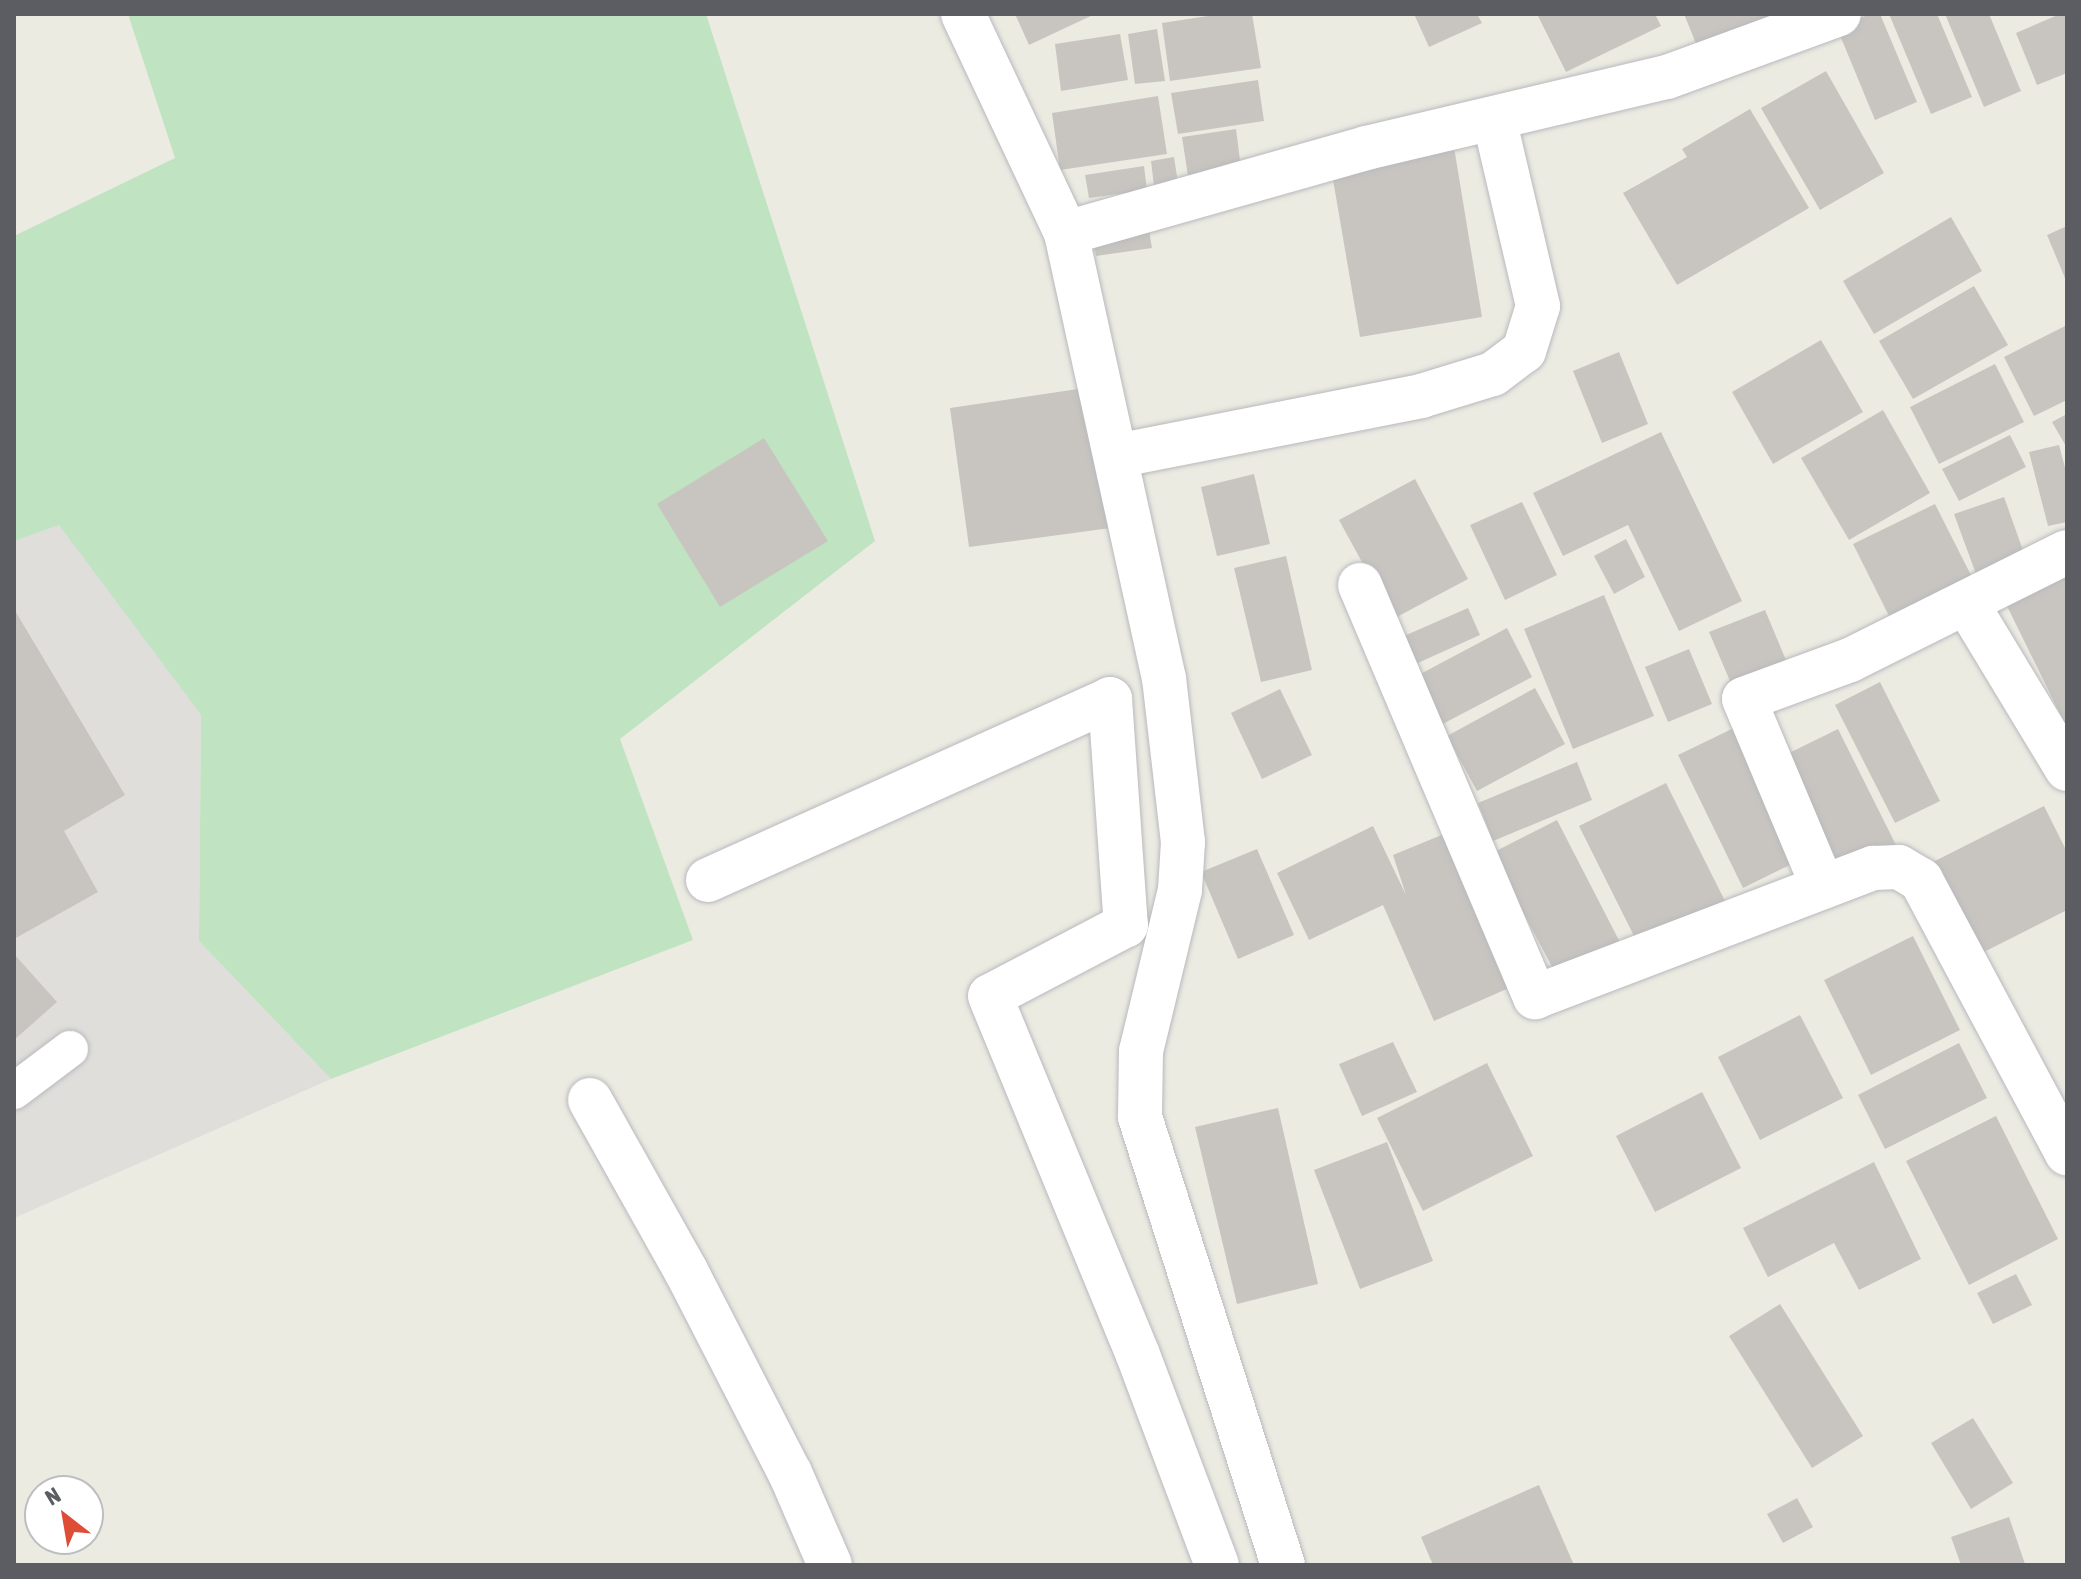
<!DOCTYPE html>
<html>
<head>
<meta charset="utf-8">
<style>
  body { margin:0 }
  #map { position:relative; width:2081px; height:1579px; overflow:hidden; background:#ecebe2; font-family:"Asap Condensed",sans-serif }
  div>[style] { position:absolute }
  .industrial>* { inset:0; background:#e0deda }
  .green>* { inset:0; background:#c0e3c2 }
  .building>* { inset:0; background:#c8c5c0 }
  .roads { filter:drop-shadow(0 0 2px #b8b9be) drop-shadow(0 0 2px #b8b9be) }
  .lane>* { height:36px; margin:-18px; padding:0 18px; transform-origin:18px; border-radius:18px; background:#fff }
  .street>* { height:44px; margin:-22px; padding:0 22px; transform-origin:22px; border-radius:22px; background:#fff }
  span { translate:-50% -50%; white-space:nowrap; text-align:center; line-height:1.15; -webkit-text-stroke:8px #fff; paint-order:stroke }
  .frame { position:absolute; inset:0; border:16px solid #5b5d62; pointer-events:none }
  .north { position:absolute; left:24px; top:1475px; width:80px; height:80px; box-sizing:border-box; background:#fff; border:2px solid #bdbec0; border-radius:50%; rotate:329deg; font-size:22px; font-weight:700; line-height:32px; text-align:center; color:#5b5d62 }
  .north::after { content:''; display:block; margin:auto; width:28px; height:36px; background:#de4d36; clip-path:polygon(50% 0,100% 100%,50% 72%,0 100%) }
</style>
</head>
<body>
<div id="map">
  <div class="industrial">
    <i style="clip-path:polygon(59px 524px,201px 715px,199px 941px,331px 1079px,14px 1218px,14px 541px)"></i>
  </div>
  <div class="green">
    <i style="clip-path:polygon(128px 14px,706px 14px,875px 541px,620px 739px,693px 940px,331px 1079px,199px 941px,201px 715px,59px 525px,14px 541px,14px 236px,175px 158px)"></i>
  </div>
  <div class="building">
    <i style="clip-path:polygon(1015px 14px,1095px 14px,1029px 45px)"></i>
    <i style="clip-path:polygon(1221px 14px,1252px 14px,1261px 68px,1170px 81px,1162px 23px)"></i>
    <i style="clip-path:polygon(1414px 14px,1477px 14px,1482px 23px,1429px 47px)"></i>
    <i style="clip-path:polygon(1655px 14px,1661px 26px,1566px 72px,1538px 16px)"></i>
    <i style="clip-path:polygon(1684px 14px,1816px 14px,1703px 61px)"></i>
    <i style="clip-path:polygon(1870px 14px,1880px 14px,1917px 102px,1875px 120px,1837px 28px)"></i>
    <i style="clip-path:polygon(1889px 14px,1937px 14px,1972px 97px,1931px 114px)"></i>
    <i style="clip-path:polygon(1945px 14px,1989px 14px,2021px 91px,1984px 107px)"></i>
    <i style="clip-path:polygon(2060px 14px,2067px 14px,2067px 73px,2037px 85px,2016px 33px)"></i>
    <i style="clip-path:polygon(1157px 29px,1165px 81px,1135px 84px,1128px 34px)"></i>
    <i style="clip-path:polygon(1120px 34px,1128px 80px,1061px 91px,1055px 44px)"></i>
    <i style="clip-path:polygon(1826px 71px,1884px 173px,1820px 210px,1761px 108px)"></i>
    <i style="clip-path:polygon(1258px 80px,1264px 121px,1178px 134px,1171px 93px)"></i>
    <i style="clip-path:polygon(1158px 96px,1167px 154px,1060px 170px,1052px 113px)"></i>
    <i style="clip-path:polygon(1750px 109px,1809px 208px,1677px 285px,1623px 193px,1687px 157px,1682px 149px)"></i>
    <i style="clip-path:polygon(1236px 129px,1241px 168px,1188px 176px,1182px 137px)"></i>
    <i style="clip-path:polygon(1454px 147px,1482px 317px,1360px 337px,1331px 168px)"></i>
    <i style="clip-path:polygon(1174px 157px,1178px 183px,1154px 186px,1151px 161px)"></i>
    <i style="clip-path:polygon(1144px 166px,1147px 190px,1089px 198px,1085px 175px)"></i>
    <i style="clip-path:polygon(1951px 217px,1982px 271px,1874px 334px,1843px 281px)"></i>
    <i style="clip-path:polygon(1147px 219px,1152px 248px,1096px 256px,1092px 228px)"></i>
    <i style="clip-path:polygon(2067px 226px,2067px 283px,2047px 235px)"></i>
    <i style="clip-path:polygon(1974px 286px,2008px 345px,1913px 399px,1879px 341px)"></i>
    <i style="clip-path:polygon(2067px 325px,2067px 400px,2034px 416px,2004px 357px)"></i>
    <i style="clip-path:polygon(1821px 340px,1863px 412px,1773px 464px,1732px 392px)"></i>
    <i style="clip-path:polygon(1619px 352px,1648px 424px,1602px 443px,1573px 371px)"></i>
    <i style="clip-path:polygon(1995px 364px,2024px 422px,1939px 464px,1910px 407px)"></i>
    <i style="clip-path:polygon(1098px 386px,1118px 527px,969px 547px,950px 408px)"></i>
    <i style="clip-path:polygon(1883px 410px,1930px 493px,1849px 540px,1801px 458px)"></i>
    <i style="clip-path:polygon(2067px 414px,2067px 448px,2052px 422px)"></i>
    <i style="clip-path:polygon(1661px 432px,1742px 601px,1679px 631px,1628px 525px,1563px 556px,1533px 493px)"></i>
    <i style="clip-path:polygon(2010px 435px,2026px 467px,1959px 501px,1942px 469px)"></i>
    <i style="clip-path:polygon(764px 438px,828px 541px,720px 607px,657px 504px)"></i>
    <i style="clip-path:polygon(2059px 445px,2067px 475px,2067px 522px,2048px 526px,2029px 452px)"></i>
    <i style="clip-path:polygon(1254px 474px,1270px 544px,1217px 556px,1201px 487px)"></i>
    <i style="clip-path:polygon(1415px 479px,1468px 579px,1393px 619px,1339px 520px)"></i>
    <i style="clip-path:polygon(2004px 497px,2025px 556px,1976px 574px,1954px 514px)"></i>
    <i style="clip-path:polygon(1522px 502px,1557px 575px,1505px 600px,1470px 525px)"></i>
    <i style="clip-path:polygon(1935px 504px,1979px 591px,1897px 632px,1853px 544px)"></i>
    <i style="clip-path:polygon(1626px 539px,1645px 577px,1614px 594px,1594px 556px)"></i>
    <i style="clip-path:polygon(1286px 556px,1312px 670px,1261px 682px,1234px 568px)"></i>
    <i style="clip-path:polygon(2067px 571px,2067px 728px,2005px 602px)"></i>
    <i style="clip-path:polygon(1604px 595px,1654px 716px,1573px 749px,1524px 629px)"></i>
    <i style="clip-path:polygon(1468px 608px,1480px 635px,1400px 671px,1388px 643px)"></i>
    <i style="clip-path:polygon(14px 609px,125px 795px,64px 831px,98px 892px,14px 939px)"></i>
    <i style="clip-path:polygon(1765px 610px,1788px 665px,1733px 688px,1709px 632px)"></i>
    <i style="clip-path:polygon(1507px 628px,1532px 677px,1435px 728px,1411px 679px)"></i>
    <i style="clip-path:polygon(1689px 649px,1712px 704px,1668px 722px,1645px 667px)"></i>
    <i style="clip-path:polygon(1880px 682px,1940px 801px,1895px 823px,1835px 705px)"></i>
    <i style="clip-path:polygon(1535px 688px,1565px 744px,1477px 791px,1447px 736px)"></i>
    <i style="clip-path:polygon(1280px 689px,1312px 755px,1262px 779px,1231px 713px)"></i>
    <i style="clip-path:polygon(1738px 726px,1804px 858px,1743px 888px,1678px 755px)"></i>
    <i style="clip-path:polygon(1838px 729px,1897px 847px,1830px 881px,1771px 762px)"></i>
    <i style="clip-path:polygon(1577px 762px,1592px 800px,1493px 841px,1478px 803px)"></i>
    <i style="clip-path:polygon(1666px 783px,1729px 909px,1643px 954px,1579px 826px)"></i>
    <i style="clip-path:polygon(2044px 806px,2067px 852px,2067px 910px,1974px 957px,1927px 865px)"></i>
    <i style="clip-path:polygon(1557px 820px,1625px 952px,1561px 984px,1492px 853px)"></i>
    <i style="clip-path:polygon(1373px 826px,1406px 895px,1393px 855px,1461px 827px,1527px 980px,1434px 1021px,1383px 905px,1309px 940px,1277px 873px)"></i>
    <i style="clip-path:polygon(1257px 849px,1294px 935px,1238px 959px,1201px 872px)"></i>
    <i style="clip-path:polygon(1913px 936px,1960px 1030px,1871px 1075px,1824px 980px)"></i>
    <i style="clip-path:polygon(14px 954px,57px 1002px,14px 1040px)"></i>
    <i style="clip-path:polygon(1800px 1015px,1843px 1098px,1760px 1140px,1718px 1057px)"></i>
    <i style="clip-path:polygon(1393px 1042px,1417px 1092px,1362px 1116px,1339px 1064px)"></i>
    <i style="clip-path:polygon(1959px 1043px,1987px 1098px,1885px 1149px,1858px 1095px)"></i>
    <i style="clip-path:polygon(1487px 1063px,1533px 1156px,1423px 1211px,1377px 1118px)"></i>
    <i style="clip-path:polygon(1702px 1092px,1741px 1168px,1655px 1212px,1616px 1136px)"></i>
    <i style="clip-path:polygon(1278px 1108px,1318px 1284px,1237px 1304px,1195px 1127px)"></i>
    <i style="clip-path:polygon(1996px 1116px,2058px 1239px,1969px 1285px,1906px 1161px)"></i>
    <i style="clip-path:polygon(1387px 1142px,1433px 1261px,1360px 1289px,1314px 1170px)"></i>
    <i style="clip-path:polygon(1874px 1162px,1921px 1259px,1859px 1290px,1834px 1243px,1768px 1277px,1743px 1228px)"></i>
    <i style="clip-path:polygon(2016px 1274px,2032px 1305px,1993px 1324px,1977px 1293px)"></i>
    <i style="clip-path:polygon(1780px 1304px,1863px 1436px,1812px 1468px,1729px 1336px)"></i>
    <i style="clip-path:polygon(1973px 1418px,2013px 1483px,1971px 1509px,1931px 1443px)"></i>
    <i style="clip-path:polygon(1539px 1485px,1574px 1565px,1433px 1565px,1421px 1537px)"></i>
    <i style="clip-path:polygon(1797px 1498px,1813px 1527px,1783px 1543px,1767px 1514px)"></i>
    <i style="clip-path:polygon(2009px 1517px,2025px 1564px,1961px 1565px,1951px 1537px)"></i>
  </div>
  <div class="roads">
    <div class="lane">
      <i style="left:14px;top:1091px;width:70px;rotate:-36.9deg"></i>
    </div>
    <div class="street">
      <i style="left:963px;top:14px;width:242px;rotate:64.8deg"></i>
      <i style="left:1066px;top:233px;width:456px;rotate:77.6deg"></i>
      <i style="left:1164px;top:678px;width:165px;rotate:83.4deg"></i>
      <i style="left:1183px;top:842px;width:48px;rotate:93.6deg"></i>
      <i style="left:1180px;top:890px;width:166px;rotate:103.6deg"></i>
      <i style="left:1141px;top:1051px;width:66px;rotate:90.9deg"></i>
      <i style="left:1140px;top:1117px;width:470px;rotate:72.3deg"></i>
      <i style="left:1066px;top:233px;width:312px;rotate:-15.8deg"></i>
      <i style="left:1366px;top:148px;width:309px;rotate:-13.3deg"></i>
      <i style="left:1667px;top:77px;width:183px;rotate:-20.1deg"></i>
      <i style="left:1116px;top:456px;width:311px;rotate:-11.1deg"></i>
      <i style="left:1421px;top:396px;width:75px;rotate:-17deg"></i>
      <i style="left:1493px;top:374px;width:39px;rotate:-37deg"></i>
      <i style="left:1524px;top:351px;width:47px;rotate:-72.7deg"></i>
      <i style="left:1538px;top:306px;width:192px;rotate:-103.2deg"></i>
      <i style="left:1360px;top:585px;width:448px;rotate:67deg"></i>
      <i style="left:1535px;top:997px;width:362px;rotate:-20.9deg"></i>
      <i style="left:1873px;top:868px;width:26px;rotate:-2deg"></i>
      <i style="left:1899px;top:867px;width:26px;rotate:31deg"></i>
      <i style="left:1921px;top:880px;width:310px;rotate:61.9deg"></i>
      <i style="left:1967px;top:604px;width:193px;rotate:58.8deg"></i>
      <i style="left:708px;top:880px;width:441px;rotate:-24.2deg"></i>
      <i style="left:1110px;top:699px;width:227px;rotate:86deg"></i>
      <i style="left:1126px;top:925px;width:153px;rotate:152.4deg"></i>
      <i style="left:990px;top:996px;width:388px;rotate:67.6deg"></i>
      <i style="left:1138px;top:1355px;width:224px;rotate:69.4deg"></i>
      <i style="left:1823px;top:887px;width:204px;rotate:-112.8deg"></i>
      <i style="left:1744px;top:699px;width:113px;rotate:-20.2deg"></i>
      <i style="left:1850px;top:660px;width:242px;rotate:-26.5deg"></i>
      <i style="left:590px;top:1100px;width:196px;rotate:60.7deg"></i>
      <i style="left:686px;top:1271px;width:227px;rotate:62.8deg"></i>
      <i style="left:790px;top:1473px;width:100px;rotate:66.5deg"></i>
    </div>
  </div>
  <div class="frame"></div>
  <div class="north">N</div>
</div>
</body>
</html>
